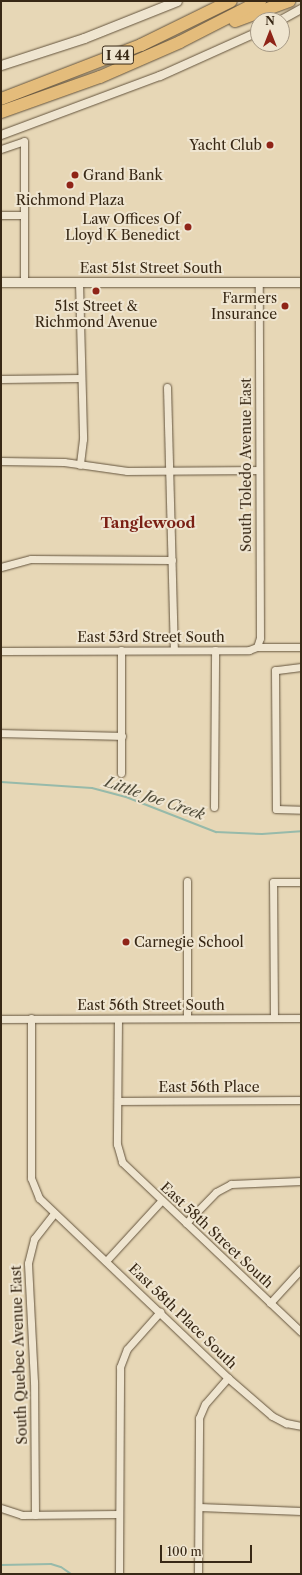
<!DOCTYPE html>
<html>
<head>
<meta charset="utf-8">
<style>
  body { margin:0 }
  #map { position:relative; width:302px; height:1575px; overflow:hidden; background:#e7d7b6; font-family:"Libre Caslon Text",serif }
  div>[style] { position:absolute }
  .stream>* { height:2px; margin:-1px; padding:0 1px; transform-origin:1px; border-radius:1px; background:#97baaa }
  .roads { filter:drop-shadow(0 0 1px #64543d) drop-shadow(0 0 1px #64543d) }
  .minor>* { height:7px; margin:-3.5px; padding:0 3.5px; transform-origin:3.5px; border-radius:3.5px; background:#efe5d0 }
  .tertiary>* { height:8px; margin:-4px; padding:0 4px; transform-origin:4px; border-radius:4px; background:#efe5d0 }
  .secondary>* { height:9px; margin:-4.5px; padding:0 4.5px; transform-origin:4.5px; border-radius:4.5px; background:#efe5d0 }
  .motorway>* { height:12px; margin:-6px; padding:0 6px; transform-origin:6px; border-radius:6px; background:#e4bc7b }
  .dots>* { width:11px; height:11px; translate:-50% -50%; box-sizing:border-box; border:2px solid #efe5d0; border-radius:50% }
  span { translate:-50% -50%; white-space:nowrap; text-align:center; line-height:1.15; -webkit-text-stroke:4px #efe5d0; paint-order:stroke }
  .shield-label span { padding:1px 3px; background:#efe5d0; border:1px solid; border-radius:3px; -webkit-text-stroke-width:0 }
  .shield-label { font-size:13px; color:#382815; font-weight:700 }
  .poi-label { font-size:14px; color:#382815 }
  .right { translate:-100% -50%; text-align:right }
  .left { translate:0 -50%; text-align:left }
  .street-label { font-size:14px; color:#382815 }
  .neighbourhood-label { font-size:15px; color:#7a1f14; font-weight:700 }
  .water-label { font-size:15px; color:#504c3a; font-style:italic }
  .frame { position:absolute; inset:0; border:2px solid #382815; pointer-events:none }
  .north { position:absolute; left:250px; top:12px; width:40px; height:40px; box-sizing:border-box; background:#efe5d0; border:1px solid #a69985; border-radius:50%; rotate:0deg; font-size:11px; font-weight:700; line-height:16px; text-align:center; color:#382815 }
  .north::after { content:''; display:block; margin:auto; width:14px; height:18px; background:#8f2418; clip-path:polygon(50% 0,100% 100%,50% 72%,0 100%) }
  .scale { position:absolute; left:160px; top:1545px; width:92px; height:18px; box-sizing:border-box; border:2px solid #382815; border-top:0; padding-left:5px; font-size:12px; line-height:14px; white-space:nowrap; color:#382815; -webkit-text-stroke:3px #efe5d0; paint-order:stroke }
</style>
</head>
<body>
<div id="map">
  <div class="stream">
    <i style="left:1px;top:782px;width:91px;rotate:3.8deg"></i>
    <i style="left:92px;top:788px;width:35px;rotate:15deg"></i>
    <i style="left:126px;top:797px;width:97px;rotate:21.3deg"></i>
    <i style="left:216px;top:832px;width:46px;rotate:2.5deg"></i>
    <i style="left:262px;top:834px;width:39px;rotate:-4deg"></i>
    <i style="left:1px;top:1565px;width:50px;rotate:-1.1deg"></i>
    <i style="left:51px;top:1564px;width:10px;rotate:17deg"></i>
    <i style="left:61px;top:1567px;width:12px;rotate:35deg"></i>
  </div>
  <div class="roads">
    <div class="minor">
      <i style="left:1px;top:149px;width:24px;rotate:-19deg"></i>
      <i style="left:24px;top:141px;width:141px;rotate:90deg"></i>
      <i style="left:1px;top:215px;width:22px"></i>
      <i style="left:79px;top:282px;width:157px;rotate:88.5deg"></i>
      <i style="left:83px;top:439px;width:26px;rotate:97deg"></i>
      <i style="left:1px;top:379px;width:80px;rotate:-0.7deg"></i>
      <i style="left:167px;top:387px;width:263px;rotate:88.5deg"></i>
      <i style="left:1px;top:461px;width:63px;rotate:0.9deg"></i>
      <i style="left:64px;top:462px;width:64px;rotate:8.1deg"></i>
      <i style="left:127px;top:471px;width:132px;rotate:-0.4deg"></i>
      <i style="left:1px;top:567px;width:31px;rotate:-15deg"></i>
      <i style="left:31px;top:559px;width:141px;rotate:0.4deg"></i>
      <i style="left:257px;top:647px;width:9px;rotate:-72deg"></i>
      <i style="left:260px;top:638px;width:357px;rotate:-90.2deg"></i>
      <i style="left:121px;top:650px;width:123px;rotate:90deg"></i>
      <i style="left:1px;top:651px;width:248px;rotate:-0.2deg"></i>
      <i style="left:249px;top:650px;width:9px;rotate:-21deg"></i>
      <i style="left:257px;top:647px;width:44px"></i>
      <i style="left:301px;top:667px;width:26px;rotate:173deg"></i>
      <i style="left:275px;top:670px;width:139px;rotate:89.6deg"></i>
      <i style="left:276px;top:809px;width:25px;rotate:2deg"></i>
      <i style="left:1px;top:733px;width:121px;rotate:1.4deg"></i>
      <i style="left:214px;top:807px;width:157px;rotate:-89.6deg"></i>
      <i style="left:31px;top:1018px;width:160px;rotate:90deg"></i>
      <i style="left:31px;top:1178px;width:22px;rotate:68deg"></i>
      <i style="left:39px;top:1198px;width:261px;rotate:43.6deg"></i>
      <i style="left:228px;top:1378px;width:58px;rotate:40.8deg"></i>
      <i style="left:272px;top:1416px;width:16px;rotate:27deg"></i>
      <i style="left:286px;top:1423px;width:15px;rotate:11deg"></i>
      <i style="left:187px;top:1018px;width:137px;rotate:-90deg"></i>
      <i style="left:274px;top:1018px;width:136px;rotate:-90.4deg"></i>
      <i style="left:273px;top:882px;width:28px"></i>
      <i style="left:1px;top:1019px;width:300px;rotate:-0.2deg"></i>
      <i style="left:118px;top:1019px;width:125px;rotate:90.5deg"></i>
      <i style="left:117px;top:1144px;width:19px;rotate:74deg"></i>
      <i style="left:122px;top:1162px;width:247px;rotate:43.5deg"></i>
      <i style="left:118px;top:1101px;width:183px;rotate:-0.3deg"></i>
      <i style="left:186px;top:1223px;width:43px;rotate:-45.9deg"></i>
      <i style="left:216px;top:1192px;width:17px;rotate:-28deg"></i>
      <i style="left:231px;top:1184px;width:70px;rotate:-2.5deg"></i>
      <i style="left:106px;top:1261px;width:81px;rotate:-47.5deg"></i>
      <i style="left:270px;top:1303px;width:46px;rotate:-47.6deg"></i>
      <i style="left:199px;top:1507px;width:102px;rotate:2.2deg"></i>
      <i style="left:1px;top:1508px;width:22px;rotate:18deg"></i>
      <i style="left:22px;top:1515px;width:97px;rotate:-0.6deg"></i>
      <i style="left:35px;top:1515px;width:133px;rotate:-90.4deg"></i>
      <i style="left:34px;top:1382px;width:119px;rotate:-92.9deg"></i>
      <i style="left:28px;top:1263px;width:25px;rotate:-76deg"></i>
      <i style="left:34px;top:1239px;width:33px;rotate:-52deg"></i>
      <i style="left:119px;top:1574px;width:207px;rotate:-89.7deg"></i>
      <i style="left:120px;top:1367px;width:19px;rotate:-69deg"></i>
      <i style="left:127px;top:1349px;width:50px;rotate:-48.3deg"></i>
      <i style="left:198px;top:1574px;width:156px;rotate:-89.6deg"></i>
      <i style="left:199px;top:1418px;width:15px;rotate:-67deg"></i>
      <i style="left:205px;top:1404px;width:35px;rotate:-49deg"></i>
    </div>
    <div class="tertiary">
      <i style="left:281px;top:20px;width:23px;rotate:-29deg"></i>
      <i style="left:1px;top:135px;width:170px;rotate:-20.4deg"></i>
      <i style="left:160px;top:76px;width:107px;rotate:-24.2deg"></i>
    </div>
    <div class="secondary">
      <i style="left:1px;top:65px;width:87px;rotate:-18deg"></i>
      <i style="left:84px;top:38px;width:100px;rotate:-21.7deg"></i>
      <i style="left:1px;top:282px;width:300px"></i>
    </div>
    <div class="motorway">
      <i style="left:235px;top:21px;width:58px;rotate:-20.3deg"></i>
      <i style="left:1px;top:99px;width:150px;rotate:-21.1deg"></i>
      <i style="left:141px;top:45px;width:100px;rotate:-26.1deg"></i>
      <i style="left:1px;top:112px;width:105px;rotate:-19.5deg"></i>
      <i style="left:100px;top:77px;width:87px;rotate:-23.6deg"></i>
      <i style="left:180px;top:42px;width:90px;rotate:-27.1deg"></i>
    </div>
  </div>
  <div class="dots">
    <i style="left:270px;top:145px;background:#8f2418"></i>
    <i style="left:75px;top:175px;background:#8f2418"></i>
    <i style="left:70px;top:185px;background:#8f2418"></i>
    <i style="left:188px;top:227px;background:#8f2418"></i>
    <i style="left:96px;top:291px;background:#8f2418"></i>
    <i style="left:285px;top:306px;background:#8f2418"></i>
    <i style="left:126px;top:942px;background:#8f2418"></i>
  </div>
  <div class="shield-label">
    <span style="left:118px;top:55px">I 44</span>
  </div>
  <div class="poi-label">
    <span class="right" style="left:262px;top:145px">Yacht Club</span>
    <span class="left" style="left:83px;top:175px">Grand Bank</span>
    <span style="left:70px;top:200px">Richmond Plaza</span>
    <span class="right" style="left:180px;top:227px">Law Offices Of<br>Lloyd K Benedict</span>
    <span class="right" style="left:277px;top:306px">Farmers<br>Insurance</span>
    <span style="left:96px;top:314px">51st Street &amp;<br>Richmond Avenue</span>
    <span class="left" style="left:134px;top:942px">Carnegie School</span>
  </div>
  <div class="street-label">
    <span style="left:151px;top:268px">East 51st Street South</span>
    <span style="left:246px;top:465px;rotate:-90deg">South Toledo Avenue East</span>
    <span style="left:151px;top:637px">East 53rd Street South</span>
    <span style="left:151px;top:1005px">East 56th Street South</span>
    <span style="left:209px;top:1087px">East 56th Place</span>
    <span style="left:217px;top:1235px;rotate:43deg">East 58th Street South</span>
    <span style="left:183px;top:1316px;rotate:44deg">East 58th Place South</span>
    <span style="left:19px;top:1355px;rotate:-92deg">South Quebec Avenue East</span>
  </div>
  <div class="neighbourhood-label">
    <span style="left:148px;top:523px">Tanglewood</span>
  </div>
  <div class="water-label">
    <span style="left:155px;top:798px;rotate:19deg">Little Joe Creek</span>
  </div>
  <div class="frame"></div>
  <div class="north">N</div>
  <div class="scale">100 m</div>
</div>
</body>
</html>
